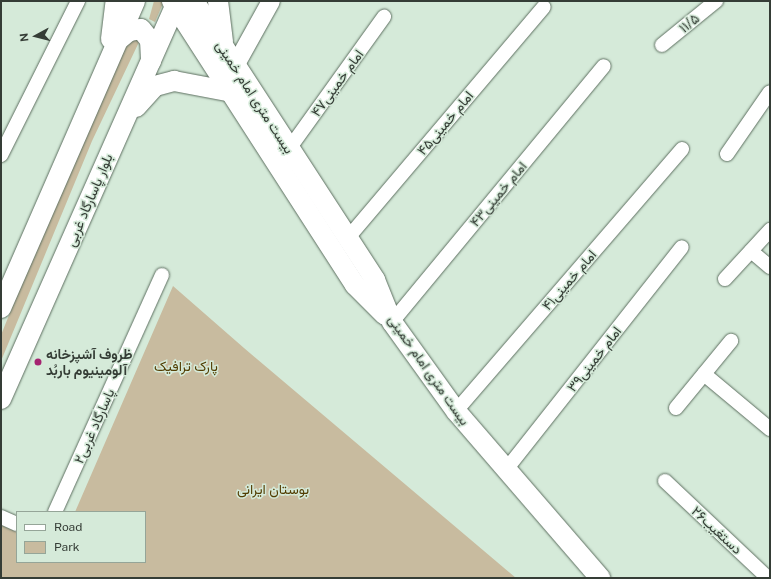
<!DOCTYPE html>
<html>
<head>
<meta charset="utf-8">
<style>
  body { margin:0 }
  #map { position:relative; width:771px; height:579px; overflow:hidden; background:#d5ead9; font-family:"Public Sans",Vazirmatn,sans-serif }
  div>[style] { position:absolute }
  .green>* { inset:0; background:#c8bb9f }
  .roads { filter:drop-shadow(0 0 1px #5d6f60) drop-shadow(0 0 1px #5d6f60) }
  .minor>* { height:14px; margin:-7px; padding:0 7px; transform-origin:7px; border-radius:7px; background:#fff }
  .tertiary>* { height:18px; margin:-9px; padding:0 9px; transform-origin:9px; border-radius:9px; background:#fff }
  .secondary>* { height:20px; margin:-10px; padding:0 10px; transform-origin:10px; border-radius:10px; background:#fff }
  .dots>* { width:11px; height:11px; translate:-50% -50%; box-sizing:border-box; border:2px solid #d5ead9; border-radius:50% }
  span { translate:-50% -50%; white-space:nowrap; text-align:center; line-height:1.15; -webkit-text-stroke:3px #d5ead9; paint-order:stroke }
  .street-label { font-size:14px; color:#353d36 }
  .poi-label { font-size:14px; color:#353d36; font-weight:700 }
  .left { translate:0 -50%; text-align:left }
  .park-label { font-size:14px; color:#523d02 }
  .frame { position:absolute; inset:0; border:2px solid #353d36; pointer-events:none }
  .legend { position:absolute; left:16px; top:511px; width:130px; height:52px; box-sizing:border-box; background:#d5ead9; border:1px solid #95a598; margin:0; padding:5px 7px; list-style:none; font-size:12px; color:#353d36 }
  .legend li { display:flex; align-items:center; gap:8px; height:20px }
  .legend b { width:20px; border:1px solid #95a598 }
  .north { position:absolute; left:16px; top:16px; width:40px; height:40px; -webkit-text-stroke:3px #d5ead9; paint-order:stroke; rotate:263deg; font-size:11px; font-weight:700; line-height:16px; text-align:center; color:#353d36 }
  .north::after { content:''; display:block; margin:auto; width:14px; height:18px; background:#353d36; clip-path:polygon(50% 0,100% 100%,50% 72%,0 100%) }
</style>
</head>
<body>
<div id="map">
  <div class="green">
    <i style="clip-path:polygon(154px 1px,164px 1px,155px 22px,149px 19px)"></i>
    <i style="clip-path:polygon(134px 36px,139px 42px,92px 141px,1px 361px,1px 335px,49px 216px,129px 38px)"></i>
    <i style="clip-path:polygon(173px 286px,244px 348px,516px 578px,1px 578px,1px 525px,17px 532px,17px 562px,145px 562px,145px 512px,75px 512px)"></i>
  </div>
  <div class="roads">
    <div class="minor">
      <i style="left:662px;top:45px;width:70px;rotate:-39.2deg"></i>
      <i style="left:289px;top:149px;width:163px;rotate:-54.3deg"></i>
      <i style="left:727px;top:154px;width:75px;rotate:-55.3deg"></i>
      <i style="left:1px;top:155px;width:172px;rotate:-63.4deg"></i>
      <i style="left:347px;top:239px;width:304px;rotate:-49.7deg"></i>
      <i style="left:751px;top:251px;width:25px;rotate:40deg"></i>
      <i style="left:725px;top:279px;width:67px;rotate:-47.4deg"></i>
      <i style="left:392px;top:322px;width:332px;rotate:-50.4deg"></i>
      <i style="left:704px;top:374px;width:86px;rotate:39.8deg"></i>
      <i style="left:676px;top:408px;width:87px;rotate:-50.6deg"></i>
      <i style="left:456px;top:411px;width:346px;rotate:-49.2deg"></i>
      <i style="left:505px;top:471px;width:285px;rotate:-51.7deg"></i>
      <i style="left:665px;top:481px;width:141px;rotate:43.3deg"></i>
      <i style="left:55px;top:512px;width:260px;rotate:-65.7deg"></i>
      <i style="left:1px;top:517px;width:17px;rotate:24deg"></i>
    </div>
    <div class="tertiary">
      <i style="left:235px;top:66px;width:74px;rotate:-61deg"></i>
    </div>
    <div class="secondary">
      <i style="left:172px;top:1px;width:338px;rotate:57.2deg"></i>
      <i style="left:355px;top:285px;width:42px;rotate:45deg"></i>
      <i style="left:194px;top:1px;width:333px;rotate:57deg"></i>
      <i style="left:375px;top:280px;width:45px;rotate:68deg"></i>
      <i style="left:392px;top:322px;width:110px;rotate:54.3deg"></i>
      <i style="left:456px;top:411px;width:221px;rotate:49.2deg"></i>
      <i style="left:218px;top:1px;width:41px;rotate:83deg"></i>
      <i style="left:111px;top:39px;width:38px;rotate:-83deg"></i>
      <i style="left:117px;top:41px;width:16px;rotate:-40deg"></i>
      <i style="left:129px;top:31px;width:12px;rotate:-9deg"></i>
      <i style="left:141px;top:29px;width:14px;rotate:51deg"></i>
      <i style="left:150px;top:40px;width:21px;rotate:87deg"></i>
      <i style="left:136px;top:107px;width:28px;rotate:-48deg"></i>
      <i style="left:155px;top:86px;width:20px;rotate:-15deg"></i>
      <i style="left:174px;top:81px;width:59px;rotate:10.7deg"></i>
      <i style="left:1px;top:308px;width:335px;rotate:-66.4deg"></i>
      <i style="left:1px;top:399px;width:435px;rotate:-66.1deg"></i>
    </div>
  </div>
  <div class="dots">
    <i style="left:38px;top:362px;background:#a52371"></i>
  </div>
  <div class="street-label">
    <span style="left:689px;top:23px;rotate:-39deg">۱۱/۵</span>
    <span style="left:337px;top:83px;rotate:-54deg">امام خمینی۴۷</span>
    <span style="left:255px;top:97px;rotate:57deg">بیست متری امام خمینی</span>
    <span style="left:445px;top:123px;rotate:-50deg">امام خمینی۴۵</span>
    <span style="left:498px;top:194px;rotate:-50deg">امام خمینی۴۳</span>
    <span style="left:89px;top:200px;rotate:-67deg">بلوار پاسارگاد غربی</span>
    <span style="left:569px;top:280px;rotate:-49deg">امام خمینی۴۱</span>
    <span style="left:594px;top:359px;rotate:-52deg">امام خمینی۳۹</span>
    <span style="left:429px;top:370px;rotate:55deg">بیست متری امام خمینی</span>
    <span style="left:94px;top:426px;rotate:-66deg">پاسارگاد غربی۲</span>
    <span style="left:717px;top:530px;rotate:43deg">دستغیب۲۶</span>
  </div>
  <div class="poi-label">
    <span class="left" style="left:46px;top:362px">ظروف آشپزخانه<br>آلومینیوم باربُد</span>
  </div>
  <div class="park-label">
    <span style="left:186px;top:366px">پارک ترافیک</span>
    <span style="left:273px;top:489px">بوستان ایرانی</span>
  </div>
  <div class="frame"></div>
  <ul class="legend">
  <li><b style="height:5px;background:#fff"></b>Road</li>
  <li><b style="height:11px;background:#c8bb9f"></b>Park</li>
  </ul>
  <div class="north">N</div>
</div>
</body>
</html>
